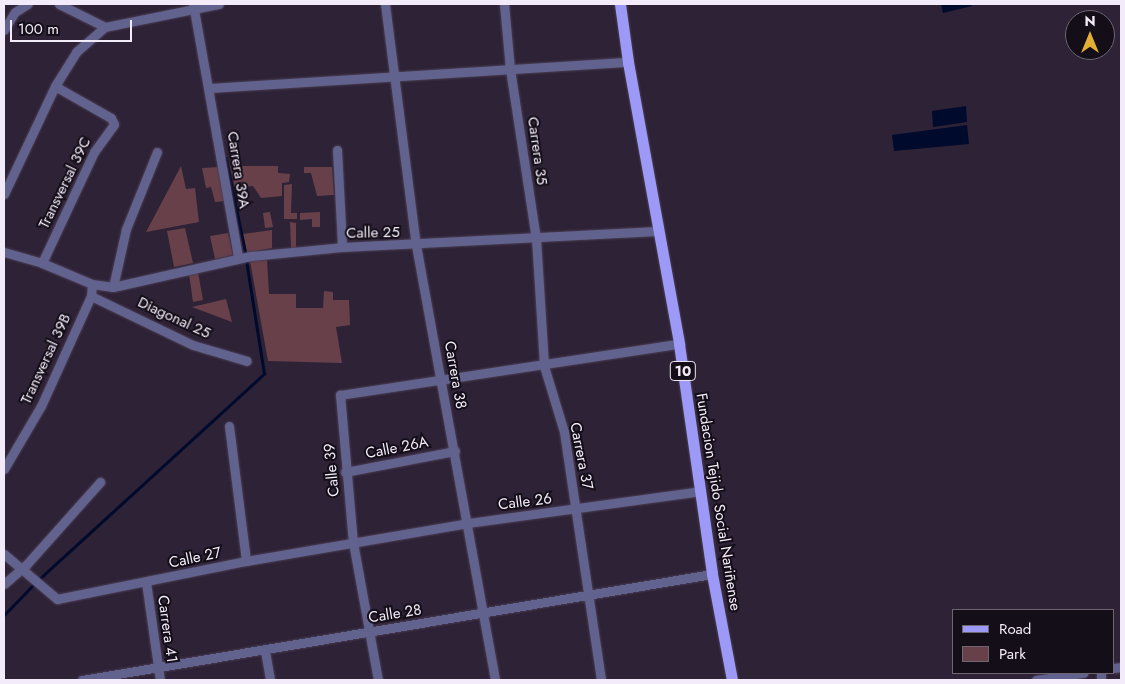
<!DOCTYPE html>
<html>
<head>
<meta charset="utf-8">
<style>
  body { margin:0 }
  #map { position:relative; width:1125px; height:684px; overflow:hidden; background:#2e2237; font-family:Jost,sans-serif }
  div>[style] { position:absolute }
  .green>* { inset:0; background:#68404a }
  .water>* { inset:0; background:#000a2c }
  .stream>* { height:2.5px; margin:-1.25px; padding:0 1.25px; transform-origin:1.25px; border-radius:1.25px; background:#000a2c }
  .roads { filter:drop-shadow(0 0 1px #4a3e52) drop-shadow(0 0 1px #4a3e52) }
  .minor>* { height:9px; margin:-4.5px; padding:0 4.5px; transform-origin:4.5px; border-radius:4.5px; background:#62628e }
  .major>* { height:11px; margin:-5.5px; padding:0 5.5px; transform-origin:5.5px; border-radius:5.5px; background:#9c9af6 }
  span { translate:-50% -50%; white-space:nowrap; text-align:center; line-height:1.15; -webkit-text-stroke:4px #130e17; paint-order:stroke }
  .shield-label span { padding:1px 4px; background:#130e17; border:1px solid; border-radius:4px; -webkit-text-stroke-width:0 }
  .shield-label { font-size:14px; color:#f3ebf9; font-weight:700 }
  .street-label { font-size:15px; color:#f3ebf9 }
  .frame { position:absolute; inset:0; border:5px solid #f3ebf9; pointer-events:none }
  .legend { position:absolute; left:952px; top:609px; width:162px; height:65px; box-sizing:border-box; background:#130e17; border:1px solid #6d6671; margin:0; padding:6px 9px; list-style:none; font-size:15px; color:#f3ebf9 }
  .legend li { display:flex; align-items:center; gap:10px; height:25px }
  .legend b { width:25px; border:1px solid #6d6671 }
  .north { position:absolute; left:1065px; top:10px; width:50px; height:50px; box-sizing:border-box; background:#130e17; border:1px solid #6d6671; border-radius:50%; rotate:0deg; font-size:14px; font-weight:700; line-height:20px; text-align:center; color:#f3ebf9 }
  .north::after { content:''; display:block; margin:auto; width:18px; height:22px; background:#e2af34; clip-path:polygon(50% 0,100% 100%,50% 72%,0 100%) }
  .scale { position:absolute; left:10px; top:20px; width:122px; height:22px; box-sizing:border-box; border:2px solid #f3ebf9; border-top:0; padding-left:6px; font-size:15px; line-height:18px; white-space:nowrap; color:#f3ebf9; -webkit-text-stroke:4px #130e17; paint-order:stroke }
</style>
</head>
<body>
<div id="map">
  <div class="green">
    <i style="clip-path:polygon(181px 166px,186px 189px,195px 188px,199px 222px,146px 232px)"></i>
    <i style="clip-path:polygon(230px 166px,278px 166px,278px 173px,290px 174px,289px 182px,282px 183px,282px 196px,261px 198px,253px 186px,235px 188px)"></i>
    <i style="clip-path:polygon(220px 167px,225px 201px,215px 202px,211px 187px,206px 188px,202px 168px)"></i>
    <i style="clip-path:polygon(304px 167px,332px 167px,334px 195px,317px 196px,311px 173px,304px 173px)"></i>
    <i style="clip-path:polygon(292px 184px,291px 213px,297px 213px,297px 219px,284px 219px,284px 185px)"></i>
    <i style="clip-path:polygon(270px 212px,273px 227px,265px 228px,263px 213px)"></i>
    <i style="clip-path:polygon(320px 212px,320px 227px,312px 227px,312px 219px,300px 220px,300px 213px)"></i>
    <i style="clip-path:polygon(290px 222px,296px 223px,296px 248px,291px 248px)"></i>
    <i style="clip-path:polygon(185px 228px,193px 263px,174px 267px,167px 231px)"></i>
    <i style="clip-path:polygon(272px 230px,272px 248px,247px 253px,243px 234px)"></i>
    <i style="clip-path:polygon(228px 233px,233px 255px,215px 259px,210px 236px)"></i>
    <i style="clip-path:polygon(267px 260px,269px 294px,296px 294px,296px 308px,323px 308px,324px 291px,333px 292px,333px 300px,349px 300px,350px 325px,336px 327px,342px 363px,268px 361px,250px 261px)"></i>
    <i style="clip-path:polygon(198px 272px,203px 300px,193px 302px,189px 274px)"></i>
    <i style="clip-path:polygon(226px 299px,232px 322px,192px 307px)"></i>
  </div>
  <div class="water">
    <i style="clip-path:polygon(941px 4px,971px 4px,972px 6px,943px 13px)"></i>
    <i style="clip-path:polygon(966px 106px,967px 122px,933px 127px,932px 111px)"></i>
    <i style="clip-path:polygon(967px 125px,969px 144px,894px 151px,892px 135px)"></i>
  </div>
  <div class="stream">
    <i style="left:226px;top:158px;width:99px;rotate:78.3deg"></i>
    <i style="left:4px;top:615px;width:46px;rotate:-45.9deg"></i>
    <i style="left:36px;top:582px;width:309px;rotate:-42.4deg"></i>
    <i style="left:264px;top:374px;width:115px;rotate:-99deg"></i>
  </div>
  <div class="roads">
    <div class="minor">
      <i style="left:59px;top:4px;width:51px;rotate:26.6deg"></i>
      <i style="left:193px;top:4px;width:257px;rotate:79.9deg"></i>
      <i style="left:385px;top:4px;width:243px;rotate:82.7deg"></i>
      <i style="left:416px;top:245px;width:442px;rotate:79.7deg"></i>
      <i style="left:504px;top:4px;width:65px;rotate:84.7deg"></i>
      <i style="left:510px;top:69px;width:171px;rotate:81.3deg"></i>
      <i style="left:536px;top:238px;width:128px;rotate:86.4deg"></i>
      <i style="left:544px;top:366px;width:69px;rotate:73.1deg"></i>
      <i style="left:564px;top:432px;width:251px;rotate:81.5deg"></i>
      <i style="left:4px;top:30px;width:21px;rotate:-59deg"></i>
      <i style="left:15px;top:12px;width:15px;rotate:-32deg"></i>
      <i style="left:210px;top:88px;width:419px;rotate:-3.6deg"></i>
      <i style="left:337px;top:150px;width:97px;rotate:87deg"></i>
      <i style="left:4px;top:194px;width:119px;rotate:-64.7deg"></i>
      <i style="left:55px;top:86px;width:40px;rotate:-58deg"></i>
      <i style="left:76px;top:52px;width:38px;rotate:-41deg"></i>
      <i style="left:105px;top:27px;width:116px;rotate:-11.4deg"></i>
      <i style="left:4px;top:252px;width:40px;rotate:16deg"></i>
      <i style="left:42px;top:263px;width:54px;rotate:22.8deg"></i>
      <i style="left:92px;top:284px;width:21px;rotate:8deg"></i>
      <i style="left:113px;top:287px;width:141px;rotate:-12.7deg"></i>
      <i style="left:251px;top:256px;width:91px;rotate:-5.6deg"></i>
      <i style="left:342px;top:247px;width:316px;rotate:-2.9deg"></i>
      <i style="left:42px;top:263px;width:123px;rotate:-64.9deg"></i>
      <i style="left:94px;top:152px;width:34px;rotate:-54deg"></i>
      <i style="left:114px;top:124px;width:7px;rotate:-117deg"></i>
      <i style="left:111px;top:118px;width:64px;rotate:-150.3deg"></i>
      <i style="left:113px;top:287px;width:59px;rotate:-77.4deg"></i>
      <i style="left:126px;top:229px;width:83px;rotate:-68.1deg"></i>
      <i style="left:91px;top:296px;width:113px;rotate:25.7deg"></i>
      <i style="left:193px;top:345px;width:56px;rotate:16.5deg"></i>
      <i style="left:229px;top:426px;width:136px;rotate:82.8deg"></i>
      <i style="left:4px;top:469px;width:73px;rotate:-59.6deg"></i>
      <i style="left:41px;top:406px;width:121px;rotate:-65.6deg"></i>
      <i style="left:91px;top:296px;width:12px;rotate:-85deg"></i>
      <i style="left:345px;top:472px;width:112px;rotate:-10.8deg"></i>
      <i style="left:4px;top:554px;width:70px;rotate:40.3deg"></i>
      <i style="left:57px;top:599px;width:193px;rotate:-11.4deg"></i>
      <i style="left:246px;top:561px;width:225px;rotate:-9.7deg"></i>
      <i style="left:468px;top:523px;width:235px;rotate:-7.8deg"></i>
      <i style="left:146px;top:582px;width:99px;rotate:81.9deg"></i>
      <i style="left:4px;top:584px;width:30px;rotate:-41deg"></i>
      <i style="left:27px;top:564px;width:110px;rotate:-48.3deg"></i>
      <i style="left:265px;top:651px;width:29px;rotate:80deg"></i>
      <i style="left:1114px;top:668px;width:7px;rotate:-8deg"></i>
      <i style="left:1101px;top:673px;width:7px;rotate:90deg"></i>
      <i style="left:82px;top:680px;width:639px;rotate:-9.55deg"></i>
      <i style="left:378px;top:680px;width:139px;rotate:-100.3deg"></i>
      <i style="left:353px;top:543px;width:149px;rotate:-95deg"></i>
      <i style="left:340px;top:395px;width:343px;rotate:-8.6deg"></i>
      <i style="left:1036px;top:680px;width:48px;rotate:-8.5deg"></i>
    </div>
    <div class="major">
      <i style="left:620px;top:4px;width:59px;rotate:82.1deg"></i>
      <i style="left:628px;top:62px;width:287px;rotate:79.7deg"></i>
      <i style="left:679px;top:344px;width:232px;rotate:81.8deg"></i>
      <i style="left:712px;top:574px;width:108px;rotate:79.3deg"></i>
    </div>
  </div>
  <div class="shield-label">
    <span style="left:683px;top:371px">10</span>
  </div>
  <div class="street-label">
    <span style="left:537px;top:151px;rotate:82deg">Carrera 35</span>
    <span style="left:238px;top:170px;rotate:81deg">Carrera 39A</span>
    <span style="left:65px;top:183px;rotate:-64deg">Transversal 39C</span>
    <span style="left:373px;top:233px;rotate:-1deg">Calle 25</span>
    <span style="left:174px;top:318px;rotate:25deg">Diagonal 25</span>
    <span style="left:46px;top:359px;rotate:-65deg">Transversal 39B</span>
    <span style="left:455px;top:375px;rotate:80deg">Carrera 38</span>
    <span style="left:397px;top:448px;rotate:-11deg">Calle 26A</span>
    <span style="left:581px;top:456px;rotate:79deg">Carrera 37</span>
    <span style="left:332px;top:470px;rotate:-95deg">Calle 39</span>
    <span style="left:525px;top:502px;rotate:-7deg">Calle 26</span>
    <span style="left:718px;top:502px;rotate:81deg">Fundacion Tejido Social Nariñense</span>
    <span style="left:195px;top:558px;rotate:-12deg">Calle 27</span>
    <span style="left:395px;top:614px;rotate:-9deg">Calle 28</span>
    <span style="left:167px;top:629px;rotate:82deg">Carrera 41</span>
  </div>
  <div class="frame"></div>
  <ul class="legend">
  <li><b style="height:6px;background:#9c9af6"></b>Road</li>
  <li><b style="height:14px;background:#68404a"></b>Park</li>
  </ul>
  <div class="north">N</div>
  <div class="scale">100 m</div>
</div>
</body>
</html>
